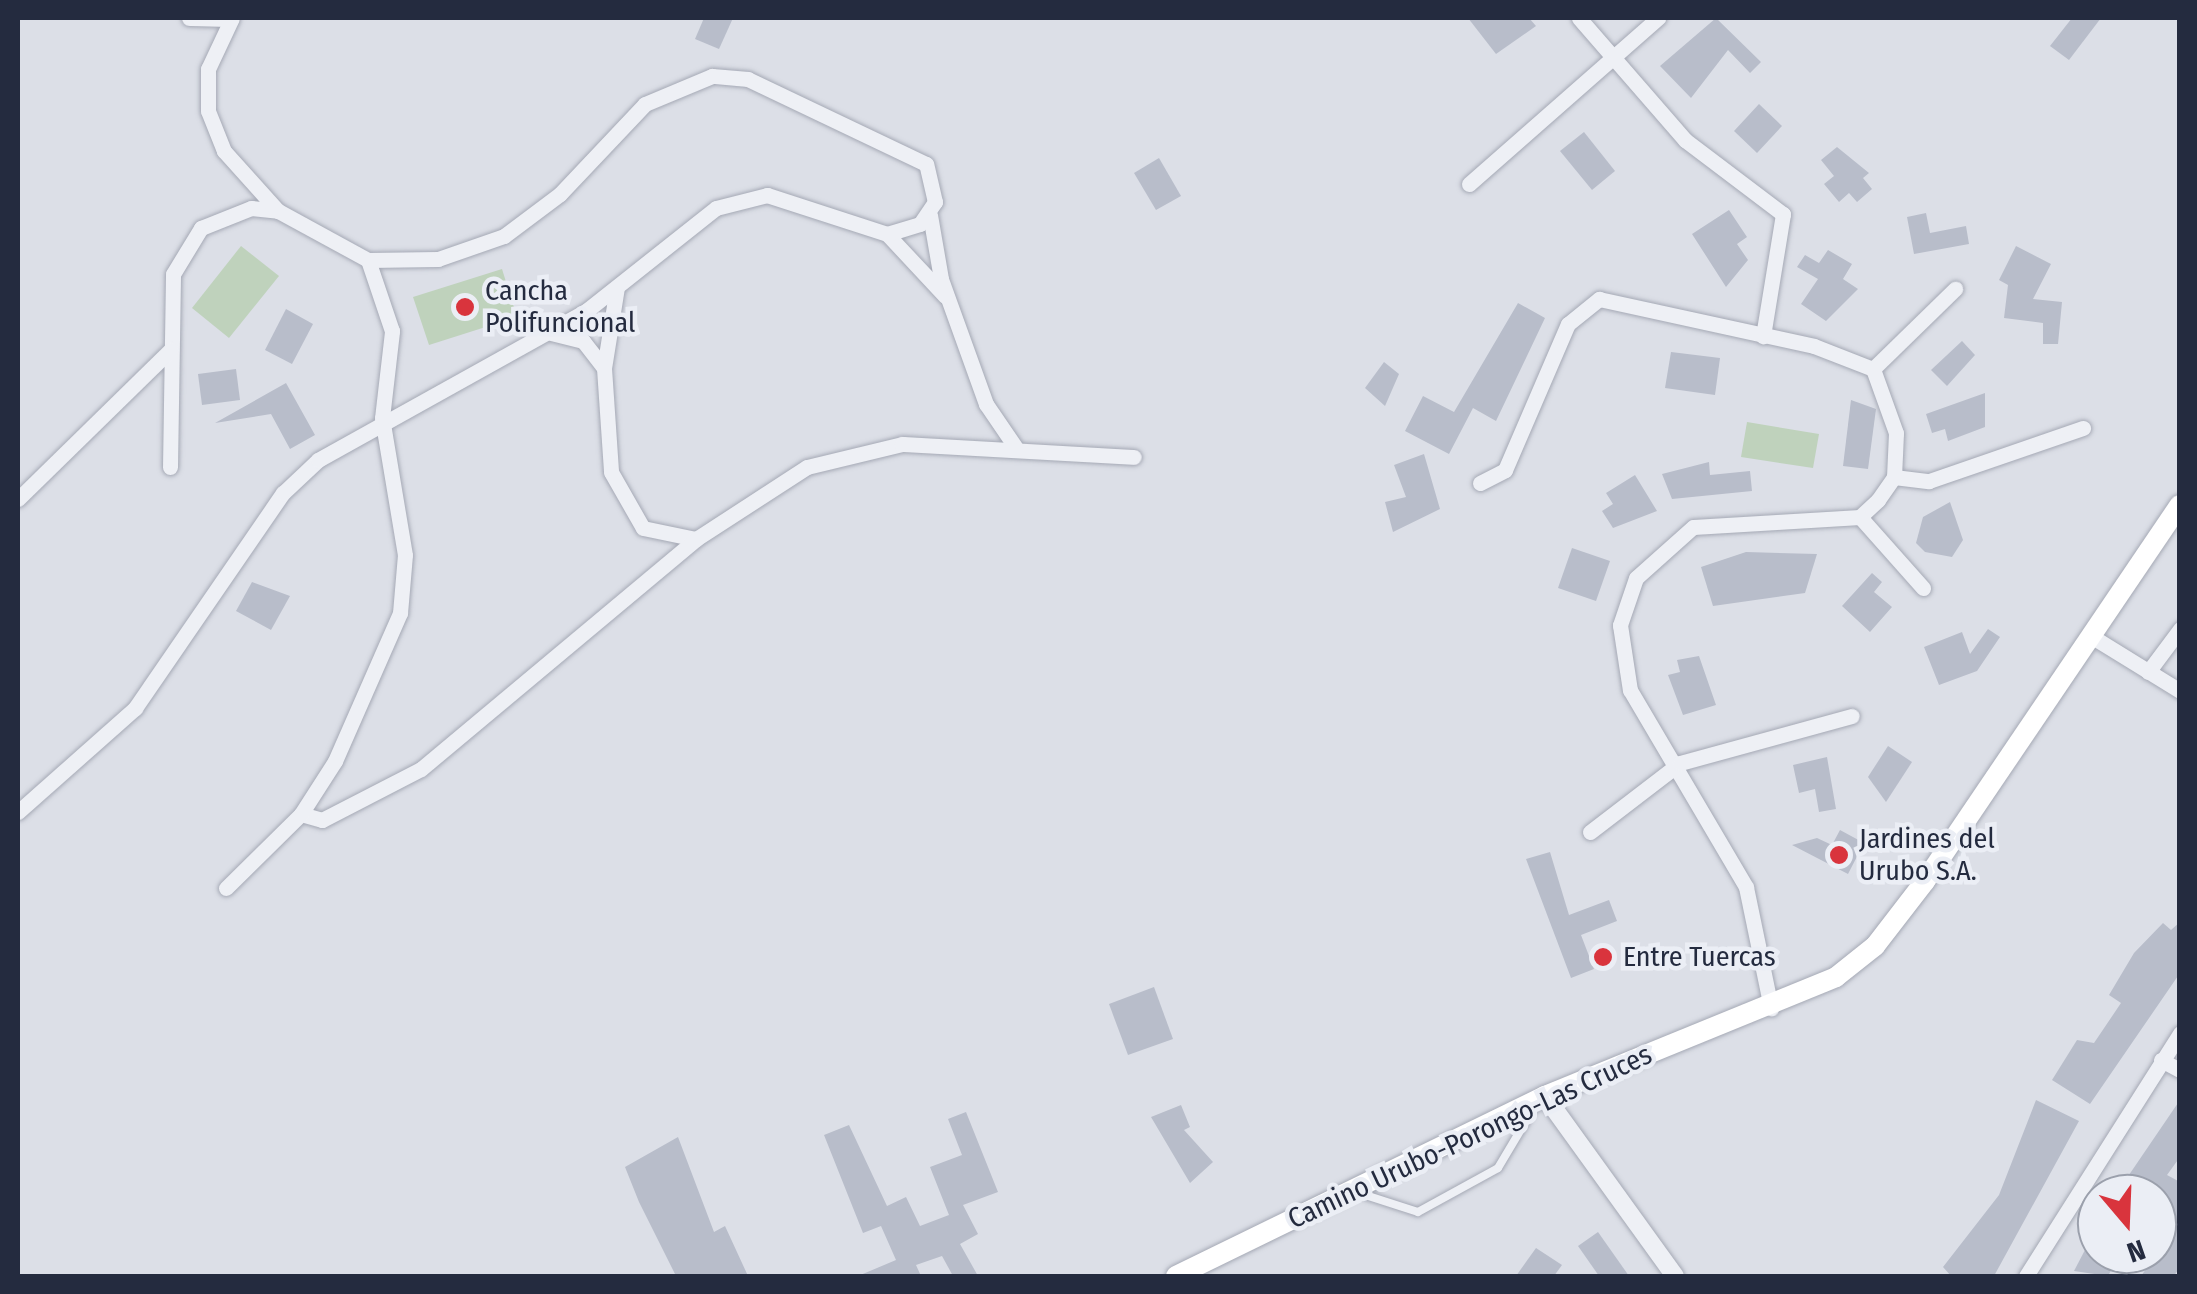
<!DOCTYPE html>
<html>
<head>
<meta charset="utf-8">
<style>
  body { margin:0 }
  #map { position:relative; width:2197px; height:1294px; overflow:hidden; background:#dcdfe7; font-family:"Fira Sans Condensed",sans-serif }
  div>[style] { position:absolute }
  .green>* { inset:0; background:#bfd2bc }
  .building>* { inset:0; background:#b8bdca }
  .roads { filter:drop-shadow(0 0 2px #a5a9b5) drop-shadow(0 0 2px #a5a9b5) }
  .service>* { height:8px; margin:-4px; padding:0 4px; transform-origin:4px; border-radius:4px; background:#eef0f5 }
  .minor>* { height:15px; margin:-7.5px; padding:0 7.5px; transform-origin:7.5px; border-radius:7.5px; background:#eef0f5 }
  .tertiary>* { height:18px; margin:-9px; padding:0 9px; transform-origin:9px; border-radius:9px; background:#eef0f5 }
  .secondary>* { height:20px; margin:-10px; padding:0 10px; transform-origin:10px; border-radius:10px; background:#fff }
  .dots>* { width:28px; height:28px; translate:-50% -50%; box-sizing:border-box; border:5px solid #ebeef5; border-radius:50% }
  span { translate:-50% -50%; white-space:nowrap; text-align:center; line-height:1.15; -webkit-text-stroke:9px #ebeef5; paint-order:stroke }
  .poi-label { font-size:28px; color:#242b3f }
  .left { translate:0 -50%; text-align:left }
  .street-label { font-size:28px; color:#242b3f }
  .frame { position:absolute; inset:0; border:20px solid #242b3f; pointer-events:none }
  .north { position:absolute; left:2077px; top:1174px; width:100px; height:100px; box-sizing:border-box; background:#ebeef5; border:2px solid #9ba0ac; border-radius:50%; rotate:161deg; font-size:28px; font-weight:700; line-height:40px; text-align:center; color:#242b3f }
  .north::after { content:''; display:block; margin:auto; width:35px; height:45px; background:#d9343d; clip-path:polygon(50% 0,100% 100%,50% 72%,0 100%) }
</style>
</head>
<body>
<div id="map">
  <div class="green">
    <i style="clip-path:polygon(241px 246px,279px 276px,229px 338px,192px 308px)"></i>
    <i style="clip-path:polygon(502px 269px,517px 317px,429px 345px,413px 297px)"></i>
    <i style="clip-path:polygon(1747px 422px,1819px 434px,1813px 468px,1741px 457px)"></i>
  </div>
  <div class="building">
    <i style="clip-path:polygon(704px 18px,733px 18px,719px 49px,695px 39px)"></i>
    <i style="clip-path:polygon(1468px 18px,1529px 18px,1536px 26px,1496px 54px)"></i>
    <i style="clip-path:polygon(1716px 18px,1761px 62px,1750px 73px,1728px 50px,1691px 98px,1660px 66px)"></i>
    <i style="clip-path:polygon(2072px 18px,2101px 18px,2069px 60px,2050px 46px)"></i>
    <i style="clip-path:polygon(1759px 104px,1782px 126px,1757px 153px,1734px 131px)"></i>
    <i style="clip-path:polygon(1584px 132px,1615px 171px,1592px 190px,1560px 151px)"></i>
    <i style="clip-path:polygon(1837px 147px,1869px 173px,1863px 178px,1872px 189px,1857px 202px,1849px 193px,1839px 202px,1824px 184px,1834px 176px,1821px 160px)"></i>
    <i style="clip-path:polygon(1159px 158px,1181px 196px,1156px 210px,1134px 173px)"></i>
    <i style="clip-path:polygon(1729px 210px,1747px 237px,1737px 244px,1748px 260px,1726px 287px,1692px 234px)"></i>
    <i style="clip-path:polygon(1926px 213px,1930px 233px,1966px 226px,1969px 244px,1914px 254px,1907px 217px)"></i>
    <i style="clip-path:polygon(2016px 246px,2051px 264px,2033px 299px,2062px 302px,2058px 344px,2043px 344px,2043px 323px,2004px 318px,2008px 285px,1999px 280px)"></i>
    <i style="clip-path:polygon(1828px 250px,1852px 264px,1843px 279px,1858px 289px,1826px 321px,1801px 304px,1818px 279px,1797px 267px,1805px 255px,1819px 263px)"></i>
    <i style="clip-path:polygon(1518px 303px,1545px 318px,1496px 421px,1473px 408px,1449px 454px,1405px 431px,1423px 396px,1454px 412px)"></i>
    <i style="clip-path:polygon(286px 309px,313px 324px,292px 364px,265px 350px)"></i>
    <i style="clip-path:polygon(1962px 341px,1975px 355px,1947px 386px,1931px 370px)"></i>
    <i style="clip-path:polygon(1671px 352px,1720px 358px,1715px 395px,1665px 388px)"></i>
    <i style="clip-path:polygon(1384px 362px,1399px 374px,1385px 406px,1365px 388px)"></i>
    <i style="clip-path:polygon(236px 369px,240px 400px,202px 405px,198px 374px)"></i>
    <i style="clip-path:polygon(286px 383px,315px 435px,290px 449px,271px 414px,215px 423px)"></i>
    <i style="clip-path:polygon(1985px 393px,1985px 427px,1948px 441px,1945px 429px,1932px 433px,1926px 414px)"></i>
    <i style="clip-path:polygon(1851px 400px,1876px 409px,1868px 469px,1843px 466px)"></i>
    <i style="clip-path:polygon(1424px 454px,1440px 509px,1393px 532px,1385px 502px,1406px 497px,1394px 465px)"></i>
    <i style="clip-path:polygon(1709px 462px,1710px 475px,1750px 471px,1752px 491px,1672px 499px,1662px 474px)"></i>
    <i style="clip-path:polygon(1635px 475px,1657px 511px,1613px 528px,1602px 511px,1613px 504px,1606px 493px)"></i>
    <i style="clip-path:polygon(1950px 502px,1963px 540px,1952px 557px,1925px 552px,1916px 543px,1923px 517px)"></i>
    <i style="clip-path:polygon(1572px 548px,1610px 561px,1596px 601px,1558px 588px)"></i>
    <i style="clip-path:polygon(1746px 552px,1817px 554px,1805px 593px,1713px 606px,1701px 567px)"></i>
    <i style="clip-path:polygon(1872px 573px,1882px 582px,1874px 592px,1892px 607px,1870px 632px,1842px 606px)"></i>
    <i style="clip-path:polygon(252px 582px,290px 596px,271px 630px,236px 611px)"></i>
    <i style="clip-path:polygon(1988px 629px,2000px 637px,1977px 671px,1939px 685px,1924px 647px,1962px 632px,1970px 654px)"></i>
    <i style="clip-path:polygon(1699px 656px,1716px 705px,1683px 715px,1668px 675px,1680px 672px,1677px 660px)"></i>
    <i style="clip-path:polygon(1888px 746px,1912px 762px,1886px 802px,1868px 777px)"></i>
    <i style="clip-path:polygon(1827px 757px,1836px 809px,1819px 812px,1815px 789px,1799px 793px,1793px 765px)"></i>
    <i style="clip-path:polygon(1840px 830px,1864px 843px,1848px 874px,1792px 845px,1817px 838px,1832px 845px)"></i>
    <i style="clip-path:polygon(1550px 852px,1569px 915px,1609px 900px,1617px 921px,1581px 935px,1594px 969px,1571px 978px,1526px 859px)"></i>
    <i style="clip-path:polygon(2180px 922px,2180px 973px,2090px 1104px,2052px 1080px,2077px 1040px,2094px 1043px,2121px 1003px,2109px 995px,2134px 953px,2163px 923px,2171px 930px)"></i>
    <i style="clip-path:polygon(1154px 987px,1173px 1039px,1128px 1055px,1109px 1004px)"></i>
    <i style="clip-path:polygon(2036px 1100px,2079px 1121px,1994px 1276px,1951px 1276px,1943px 1267px,1999px 1195px)"></i>
    <i style="clip-path:polygon(2180px 1100px,2180px 1157px,2167px 1175px,2180px 1182px,2180px 1267px,2174px 1276px,2141px 1276px,2157px 1254px,2157px 1194px,2116px 1194px)"></i>
    <i style="clip-path:polygon(1181px 1105px,1190px 1127px,1184px 1130px,1213px 1162px,1190px 1183px,1151px 1117px)"></i>
    <i style="clip-path:polygon(966px 1112px,998px 1192px,963px 1205px,978px 1234px,960px 1244px,978px 1276px,953px 1276px,942px 1256px,916px 1265px,921px 1276px,858px 1276px,896px 1260px,881px 1226px,863px 1233px,824px 1135px,849px 1125px,887px 1206px,906px 1197px,920px 1226px,949px 1215px,930px 1167px,962px 1155px,948px 1119px)"></i>
    <i style="clip-path:polygon(678px 1137px,714px 1232px,725px 1226px,748px 1276px,676px 1276px,639px 1202px,625px 1167px)"></i>
    <i style="clip-path:polygon(1598px 1232px,1629px 1276px,1599px 1276px,1578px 1246px)"></i>
    <i style="clip-path:polygon(1536px 1248px,1562px 1265px,1554px 1276px,1516px 1276px)"></i>
    <i style="clip-path:polygon(2086px 1248px,2120px 1254px,2108px 1276px,2074px 1271px)"></i>
  </div>
  <div class="roads">
    <div class="service">
      <i style="left:1359px;top:1193px;width:62px;rotate:17.9deg"></i>
      <i style="left:1418px;top:1212px;width:91px;rotate:-28.8deg"></i>
      <i style="left:1498px;top:1168px;width:72px;rotate:-59.2deg"></i>
    </div>
    <div class="minor">
      <i style="left:189px;top:18px;width:42px;rotate:1.4deg"></i>
      <i style="left:1579px;top:18px;width:162px;rotate:49deg"></i>
      <i style="left:1685px;top:140px;width:123px;rotate:37.1deg"></i>
      <i style="left:1783px;top:214px;width:124px;rotate:99.3deg"></i>
      <i style="left:1469px;top:184px;width:252px;rotate:-41.3deg"></i>
      <i style="left:930px;top:215px;width:65px;rotate:80.2deg"></i>
      <i style="left:941px;top:279px;width:133px;rotate:70.2deg"></i>
      <i style="left:986px;top:404px;width:53px;rotate:55.7deg"></i>
      <i style="left:887px;top:234px;width:85px;rotate:46.9deg"></i>
      <i style="left:617px;top:287px;width:82px;rotate:99.1deg"></i>
      <i style="left:604px;top:368px;width:104px;rotate:86.1deg"></i>
      <i style="left:611px;top:472px;width:64px;rotate:60.3deg"></i>
      <i style="left:643px;top:528px;width:54px;rotate:11.7deg"></i>
      <i style="left:551px;top:333px;width:33px;rotate:14deg"></i>
      <i style="left:583px;top:341px;width:34px;rotate:52deg"></i>
      <i style="left:1873px;top:369px;width:115px;rotate:-44.3deg"></i>
      <i style="left:170px;top:467px;width:193px;rotate:-89.1deg"></i>
      <i style="left:173px;top:274px;width:54px;rotate:-58.7deg"></i>
      <i style="left:201px;top:228px;width:54px;rotate:-21.8deg"></i>
      <i style="left:251px;top:208px;width:27px;rotate:6deg"></i>
      <i style="left:1894px;top:477px;width:35px;rotate:7deg"></i>
      <i style="left:1929px;top:481px;width:163px;rotate:-19deg"></i>
      <i style="left:1480px;top:483px;width:28px;rotate:-27deg"></i>
      <i style="left:1505px;top:470px;width:159px;rotate:-66.7deg"></i>
      <i style="left:1568px;top:324px;width:40px;rotate:-39deg"></i>
      <i style="left:1599px;top:299px;width:220px;rotate:12.3deg"></i>
      <i style="left:1814px;top:346px;width:63px;rotate:21.3deg"></i>
      <i style="left:1873px;top:369px;width:68px;rotate:70.2deg"></i>
      <i style="left:1896px;top:433px;width:44px;rotate:92.6deg"></i>
      <i style="left:1894px;top:477px;width:28px;rotate:125deg"></i>
      <i style="left:1878px;top:500px;width:25px;rotate:137deg"></i>
      <i style="left:1860px;top:517px;width:167px;rotate:176.6deg"></i>
      <i style="left:1693px;top:527px;width:76px;rotate:138.2deg"></i>
      <i style="left:1636px;top:578px;width:50px;rotate:108.8deg"></i>
      <i style="left:1620px;top:625px;width:66px;rotate:81.3deg"></i>
      <i style="left:1630px;top:690px;width:229px;rotate:59.5deg"></i>
      <i style="left:1746px;top:887px;width:124px;rotate:78.3deg"></i>
      <i style="left:18px;top:499px;width:214px;rotate:-44.4deg"></i>
      <i style="left:1860px;top:517px;width:95px;rotate:48.4deg"></i>
      <i style="left:2091px;top:636px;width:105px;rotate:31.7deg"></i>
      <i style="left:2148px;top:672px;width:54px;rotate:-53.3deg"></i>
      <i style="left:18px;top:812px;width:157px;rotate:-41.6deg"></i>
      <i style="left:135px;top:708px;width:261px;rotate:-55.5deg"></i>
      <i style="left:283px;top:493px;width:48px;rotate:-43.3deg"></i>
      <i style="left:318px;top:460px;width:307px;rotate:-29.1deg"></i>
      <i style="left:586px;top:311px;width:166px;rotate:-38.4deg"></i>
      <i style="left:716px;top:208px;width:53px;rotate:-14.3deg"></i>
      <i style="left:767px;top:195px;width:126px;rotate:18deg"></i>
      <i style="left:887px;top:234px;width:34px;rotate:-17deg"></i>
      <i style="left:920px;top:224px;width:27px;rotate:-56deg"></i>
      <i style="left:935px;top:202px;width:39px;rotate:-103deg"></i>
      <i style="left:926px;top:164px;width:197px;rotate:-154.5deg"></i>
      <i style="left:748px;top:79px;width:36px;rotate:-175deg"></i>
      <i style="left:712px;top:76px;width:73px;rotate:157.3deg"></i>
      <i style="left:645px;top:104px;width:124px;rotate:133.4deg"></i>
      <i style="left:560px;top:194px;width:70px;rotate:143.1deg"></i>
      <i style="left:504px;top:236px;width:70px;rotate:160.8deg"></i>
      <i style="left:438px;top:259px;width:70px;rotate:179.2deg"></i>
      <i style="left:368px;top:260px;width:102px;rotate:-151.4deg"></i>
      <i style="left:278px;top:211px;width:81px;rotate:-132deg"></i>
      <i style="left:224px;top:151px;width:43px;rotate:-111.8deg"></i>
      <i style="left:208px;top:111px;width:42px;rotate:-90deg"></i>
      <i style="left:208px;top:69px;width:56px;rotate:-64.8deg"></i>
      <i style="left:301px;top:814px;width:22px;rotate:16deg"></i>
      <i style="left:322px;top:820px;width:111px;rotate:-27.3deg"></i>
      <i style="left:421px;top:769px;width:359px;rotate:-39.9deg"></i>
      <i style="left:696px;top:539px;width:132px;rotate:-33deg"></i>
      <i style="left:807px;top:467px;width:98px;rotate:-13.6deg"></i>
      <i style="left:902px;top:444px;width:232px;rotate:3.2deg"></i>
      <i style="left:1590px;top:832px;width:113px;rotate:-37.5deg"></i>
      <i style="left:1680px;top:763px;width:178px;rotate:-15.3deg"></i>
      <i style="left:226px;top:888px;width:105px;rotate:-44.6deg"></i>
      <i style="left:301px;top:814px;width:63px;rotate:-57.3deg"></i>
      <i style="left:335px;top:761px;width:162px;rotate:-66.3deg"></i>
      <i style="left:400px;top:613px;width:58px;rotate:-85.1deg"></i>
      <i style="left:405px;top:555px;width:139px;rotate:-99.5deg"></i>
      <i style="left:382px;top:418px;width:88px;rotate:-83.4deg"></i>
      <i style="left:392px;top:331px;width:75px;rotate:-108.7deg"></i>
      <i style="left:2161px;top:1060px;width:21px;rotate:28deg"></i>
      <i style="left:2026px;top:1276px;width:288px;rotate:-57.6deg"></i>
    </div>
    <div class="tertiary">
      <i style="left:1545px;top:1096px;width:222px;rotate:54.2deg"></i>
    </div>
    <div class="secondary">
      <i style="left:1176px;top:1276px;width:411px;rotate:-26deg"></i>
      <i style="left:1545px;top:1096px;width:314px;rotate:-22.2deg"></i>
      <i style="left:1836px;top:977px;width:50px;rotate:-38.5deg"></i>
      <i style="left:1875px;top:946px;width:82px;rotate:-52.4deg"></i>
      <i style="left:1925px;top:881px;width:454px;rotate:-55.9deg"></i>
    </div>
  </div>
  <div class="dots">
    <i style="left:465px;top:307px;background:#d9343d"></i>
    <i style="left:1839px;top:855px;background:#d9343d"></i>
    <i style="left:1603px;top:957px;background:#d9343d"></i>
  </div>
  <div class="poi-label">
    <span class="left" style="left:485px;top:307px">Cancha<br>Polifuncional</span>
    <span class="left" style="left:1859px;top:855px">Jardines del<br>Urubo S.A.</span>
    <span class="left" style="left:1623px;top:957px">Entre Tuercas</span>
  </div>
  <div class="street-label">
    <span style="left:1470px;top:1137px;rotate:-25deg">Camino Urubo-Porongo-Las Cruces</span>
  </div>
  <div class="frame"></div>
  <div class="north">N</div>
</div>
</body>
</html>
